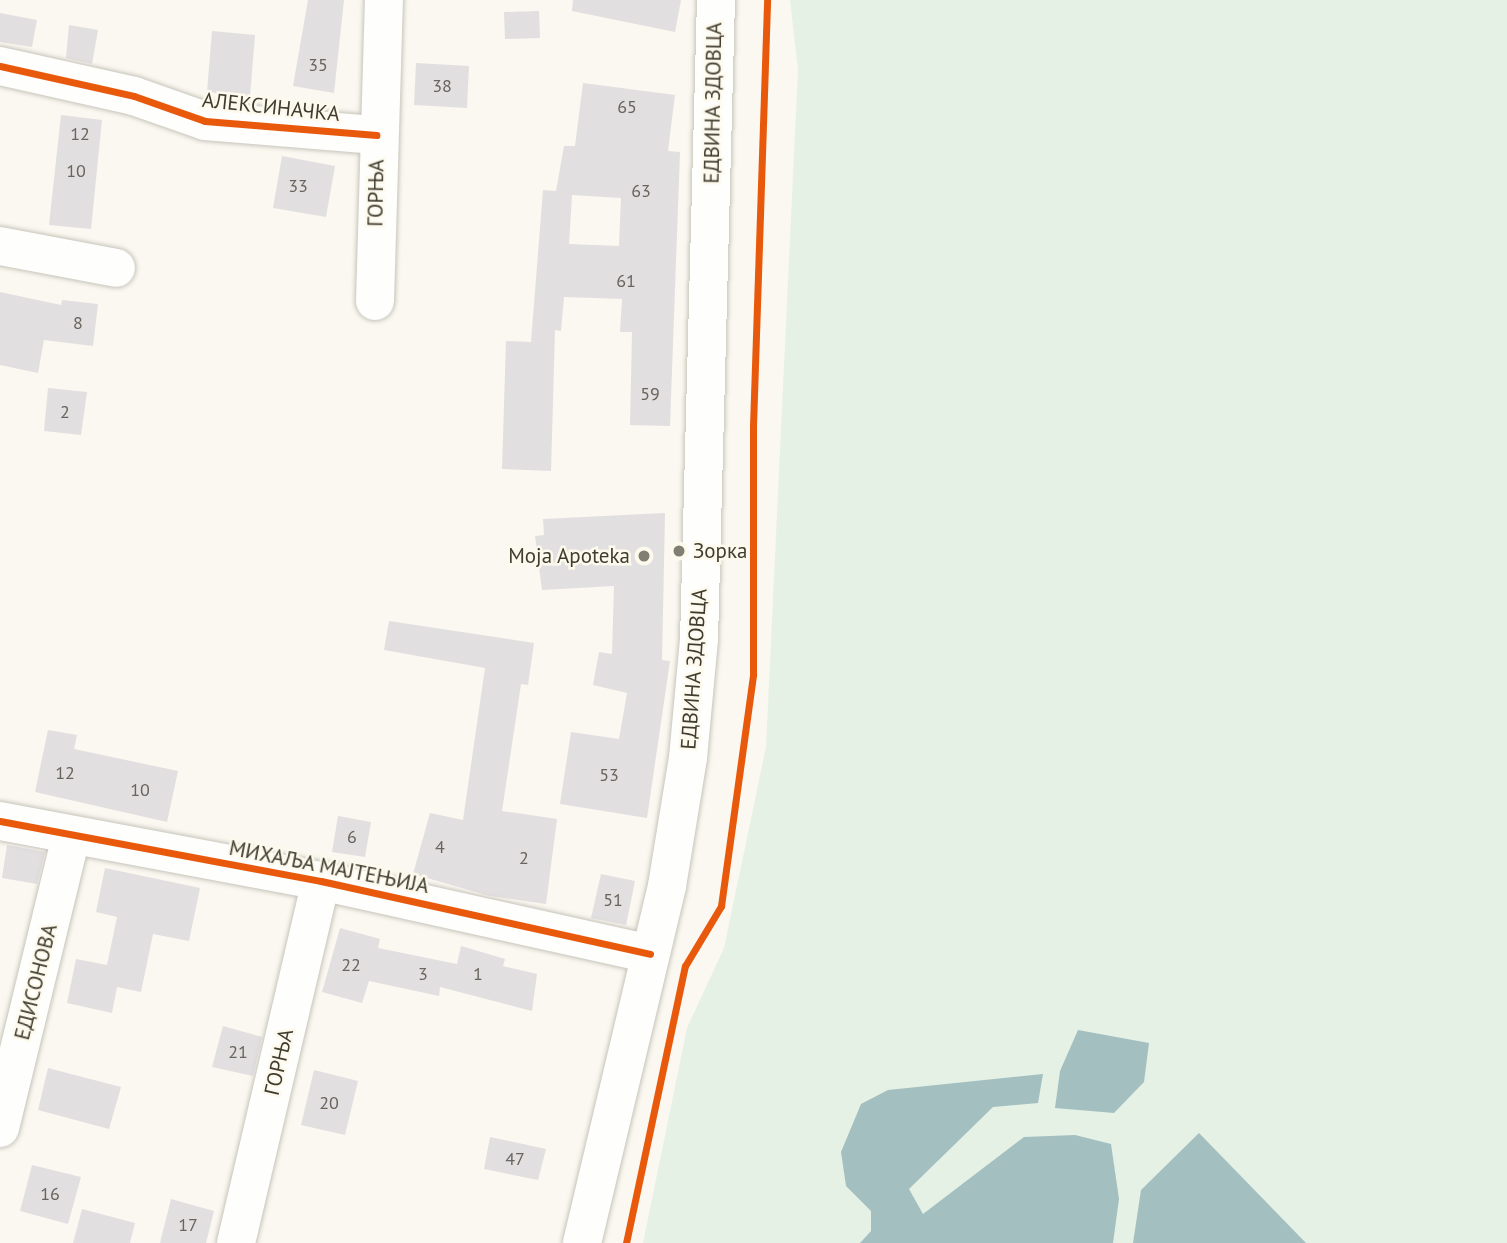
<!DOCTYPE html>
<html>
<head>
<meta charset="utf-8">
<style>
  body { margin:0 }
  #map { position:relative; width:1507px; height:1243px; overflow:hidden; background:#faf8f0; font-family:"PT Sans",sans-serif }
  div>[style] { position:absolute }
  .green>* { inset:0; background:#e6f1e6 }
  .water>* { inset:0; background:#a3bfc0 }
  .building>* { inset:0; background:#e2dfe1 }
  .roads { filter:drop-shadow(0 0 2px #c7c4bb) drop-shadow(0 0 2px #c7c4bb) }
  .minor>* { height:38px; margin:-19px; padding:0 19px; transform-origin:19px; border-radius:19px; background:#fefefd }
  .major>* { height:38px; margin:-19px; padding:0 19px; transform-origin:19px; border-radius:19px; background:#fefefd }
  .cycleway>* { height:7px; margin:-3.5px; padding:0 3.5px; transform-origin:3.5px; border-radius:3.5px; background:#e8590c }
  .dots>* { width:19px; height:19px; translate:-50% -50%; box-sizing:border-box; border:4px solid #fdfaed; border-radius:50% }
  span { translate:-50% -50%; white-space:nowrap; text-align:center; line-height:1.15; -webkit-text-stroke:5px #fdfaed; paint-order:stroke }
  .number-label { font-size:18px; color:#68655c }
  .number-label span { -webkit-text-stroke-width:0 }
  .street-label { font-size:21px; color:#403c30 }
  .poi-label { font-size:21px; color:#403c30 }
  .left { translate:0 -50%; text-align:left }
  .right { translate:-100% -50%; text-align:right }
</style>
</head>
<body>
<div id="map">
  <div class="green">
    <i style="clip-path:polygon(790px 0,1507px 0,1507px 1243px,643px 1243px,687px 1028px,724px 948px,766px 747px,798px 70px)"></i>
  </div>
  <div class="water">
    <i style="clip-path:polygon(1078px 1030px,1149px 1043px,1144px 1082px,1114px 1113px,1055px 1108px,1060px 1071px)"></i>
    <i style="clip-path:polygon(1043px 1074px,1038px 1103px,993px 1107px,909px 1189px,923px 1214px,1024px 1137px,1075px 1135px,1111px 1144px,1119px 1199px,1113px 1243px,860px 1243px,871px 1231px,871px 1211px,846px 1186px,841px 1152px,861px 1104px,888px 1090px)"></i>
    <i style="clip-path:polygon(1199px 1133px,1306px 1243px,1133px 1243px,1141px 1190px)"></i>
  </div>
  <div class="building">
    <i style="clip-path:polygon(308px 0,344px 0,334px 93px,293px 86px)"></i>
    <i style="clip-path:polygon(573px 0,681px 0,675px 32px,572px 11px)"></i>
    <i style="clip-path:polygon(539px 11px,540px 38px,505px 39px,504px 12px)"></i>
    <i style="clip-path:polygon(0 13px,37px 20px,32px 47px,0 42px)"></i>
    <i style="clip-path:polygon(69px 25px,98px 30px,92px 64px,66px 58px)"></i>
    <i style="clip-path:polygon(212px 31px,255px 35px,250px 96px,207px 92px)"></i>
    <i style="clip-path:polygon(416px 63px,469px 66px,467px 108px,414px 105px)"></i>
    <i style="clip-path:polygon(evenodd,583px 83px,675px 95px,668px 151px,680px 152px,670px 426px,630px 425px,632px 332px,620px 332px,622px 299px,564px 297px,561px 331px,555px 330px,551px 471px,502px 469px,506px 341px,531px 342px,543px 190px,556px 191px,564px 146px,575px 146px,583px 83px,572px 195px,621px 198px,619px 246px,569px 244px,572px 195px)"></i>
    <i style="clip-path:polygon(61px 115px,102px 120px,91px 229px,49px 225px)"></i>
    <i style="clip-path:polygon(282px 156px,335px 166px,326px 217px,273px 208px)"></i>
    <i style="clip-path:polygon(0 292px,61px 305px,62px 300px,98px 304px,93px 346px,44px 340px,38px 373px,0 365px)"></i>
    <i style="clip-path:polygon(48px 388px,87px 392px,81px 435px,44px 431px)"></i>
    <i style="clip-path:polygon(665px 513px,662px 660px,670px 661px,647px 818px,560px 804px,571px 732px,619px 739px,627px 693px,593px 685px,599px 652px,612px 654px,614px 586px,542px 590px,535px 536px,544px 535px,543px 519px)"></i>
    <i style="clip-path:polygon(389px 621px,534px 643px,528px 685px,521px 684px,502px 811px,557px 819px,546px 904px,490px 896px,413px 874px,430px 813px,463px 820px,485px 668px,384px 650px)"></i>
    <i style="clip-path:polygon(48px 730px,77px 735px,74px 749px,178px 771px,167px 822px,35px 792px)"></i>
    <i style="clip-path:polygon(338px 816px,371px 822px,365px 857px,332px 852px)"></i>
    <i style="clip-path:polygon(7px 845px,45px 852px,37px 884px,2px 878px)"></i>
    <i style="clip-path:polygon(105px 868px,200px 888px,189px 941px,153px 934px,141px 992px,117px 987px,112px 1013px,67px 1003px,76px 959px,107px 965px,117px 917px,96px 912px)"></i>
    <i style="clip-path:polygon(601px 874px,635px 881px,626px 925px,591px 918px)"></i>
    <i style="clip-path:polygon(340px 928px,380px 939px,378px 948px,457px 964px,461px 946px,505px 959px,503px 966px,537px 974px,532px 1011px,440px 987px,439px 996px,369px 981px,362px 1003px,322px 992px)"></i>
    <i style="clip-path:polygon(223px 1026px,262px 1037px,253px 1076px,212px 1067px)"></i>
    <i style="clip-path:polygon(48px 1068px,121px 1087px,109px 1129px,38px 1110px)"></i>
    <i style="clip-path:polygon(314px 1070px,358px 1081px,345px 1135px,301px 1125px)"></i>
    <i style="clip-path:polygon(490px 1137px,546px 1149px,538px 1180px,484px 1169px)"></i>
    <i style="clip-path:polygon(32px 1165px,81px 1177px,68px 1224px,20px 1211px)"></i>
    <i style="clip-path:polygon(171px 1199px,214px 1211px,206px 1243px,160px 1243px)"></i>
    <i style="clip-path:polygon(82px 1209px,135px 1223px,130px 1243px,73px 1243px)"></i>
  </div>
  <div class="roads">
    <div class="minor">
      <i style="left:0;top:66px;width:137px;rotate:12.6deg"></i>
      <i style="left:134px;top:96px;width:75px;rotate:19.4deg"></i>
      <i style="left:205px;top:121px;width:172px;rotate:4.7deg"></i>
      <i style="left:0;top:246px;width:118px;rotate:10.7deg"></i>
      <i style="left:375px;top:301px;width:301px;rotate:-88.3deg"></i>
      <i style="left:0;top:821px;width:327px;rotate:10.6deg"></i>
      <i style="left:321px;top:881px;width:337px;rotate:12.5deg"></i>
      <i style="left:0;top:1128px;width:301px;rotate:-76.3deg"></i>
      <i style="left:236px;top:1243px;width:372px;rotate:-76.8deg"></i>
    </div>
    <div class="major">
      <i style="left:582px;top:1243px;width:367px;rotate:-76.6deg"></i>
      <i style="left:667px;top:886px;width:130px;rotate:-80.7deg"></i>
      <i style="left:688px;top:758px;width:119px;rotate:-84.7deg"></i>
      <i style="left:699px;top:640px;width:640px;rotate:-88.48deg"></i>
    </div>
  </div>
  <div class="cycleway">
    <i style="left:0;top:66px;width:137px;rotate:12.6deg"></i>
    <i style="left:134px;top:96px;width:75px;rotate:19.4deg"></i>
    <i style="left:205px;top:121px;width:172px;rotate:4.7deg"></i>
    <i style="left:0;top:821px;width:327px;rotate:10.6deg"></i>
    <i style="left:321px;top:881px;width:337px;rotate:12.5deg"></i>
    <i style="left:626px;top:1243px;width:283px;rotate:-78deg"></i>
    <i style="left:685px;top:966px;width:70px;rotate:-59deg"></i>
    <i style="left:721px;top:906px;width:234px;rotate:-82.1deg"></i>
    <i style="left:753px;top:674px;width:248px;rotate:-90deg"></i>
    <i style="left:753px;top:426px;width:426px;rotate:-88.1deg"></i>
  </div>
  <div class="dots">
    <i style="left:679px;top:551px;background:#817e73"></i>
    <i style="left:644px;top:556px;background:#817e73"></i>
  </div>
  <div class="number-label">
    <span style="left:318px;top:65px">35</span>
    <span style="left:442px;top:86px">38</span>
    <span style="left:627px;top:107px">65</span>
    <span style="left:80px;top:134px">12</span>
    <span style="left:76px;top:171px">10</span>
    <span style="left:298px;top:186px">33</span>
    <span style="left:641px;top:191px">63</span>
    <span style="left:626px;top:281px">61</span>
    <span style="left:78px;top:323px">8</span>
    <span style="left:650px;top:394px">59</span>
    <span style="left:65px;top:412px">2</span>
    <span style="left:65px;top:773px">12</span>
    <span style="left:609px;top:775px">53</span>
    <span style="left:140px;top:790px">10</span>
    <span style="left:352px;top:837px">6</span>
    <span style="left:440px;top:847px">4</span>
    <span style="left:524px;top:858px">2</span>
    <span style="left:613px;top:900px">51</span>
    <span style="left:351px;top:965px">22</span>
    <span style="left:423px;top:974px">3</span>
    <span style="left:478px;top:974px">1</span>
    <span style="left:238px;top:1052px">21</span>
    <span style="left:329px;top:1103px">20</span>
    <span style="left:515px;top:1159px">47</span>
    <span style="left:50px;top:1194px">16</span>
    <span style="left:188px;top:1225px">17</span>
  </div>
  <div class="street-label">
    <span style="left:713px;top:103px;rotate:-89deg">ЕДВИНА ЗДОВЦА</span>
    <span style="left:271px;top:107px;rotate:6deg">АЛЕКСИНАЧКА</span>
    <span style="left:376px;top:193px;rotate:-89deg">ГОРЊА</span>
    <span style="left:694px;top:669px;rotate:-86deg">ЕДВИНА ЗДОВЦА</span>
    <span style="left:329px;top:867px;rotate:11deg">МИХАЉА МАЈТЕЊИЈА</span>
    <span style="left:36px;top:982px;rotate:-76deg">ЕДИСОНОВА</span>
    <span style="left:279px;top:1062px;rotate:-77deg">ГОРЊА</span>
  </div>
  <div class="poi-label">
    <span class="left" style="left:693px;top:551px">Зорка</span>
    <span class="right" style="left:630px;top:556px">Moja Apoteka</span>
  </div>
</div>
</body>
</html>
